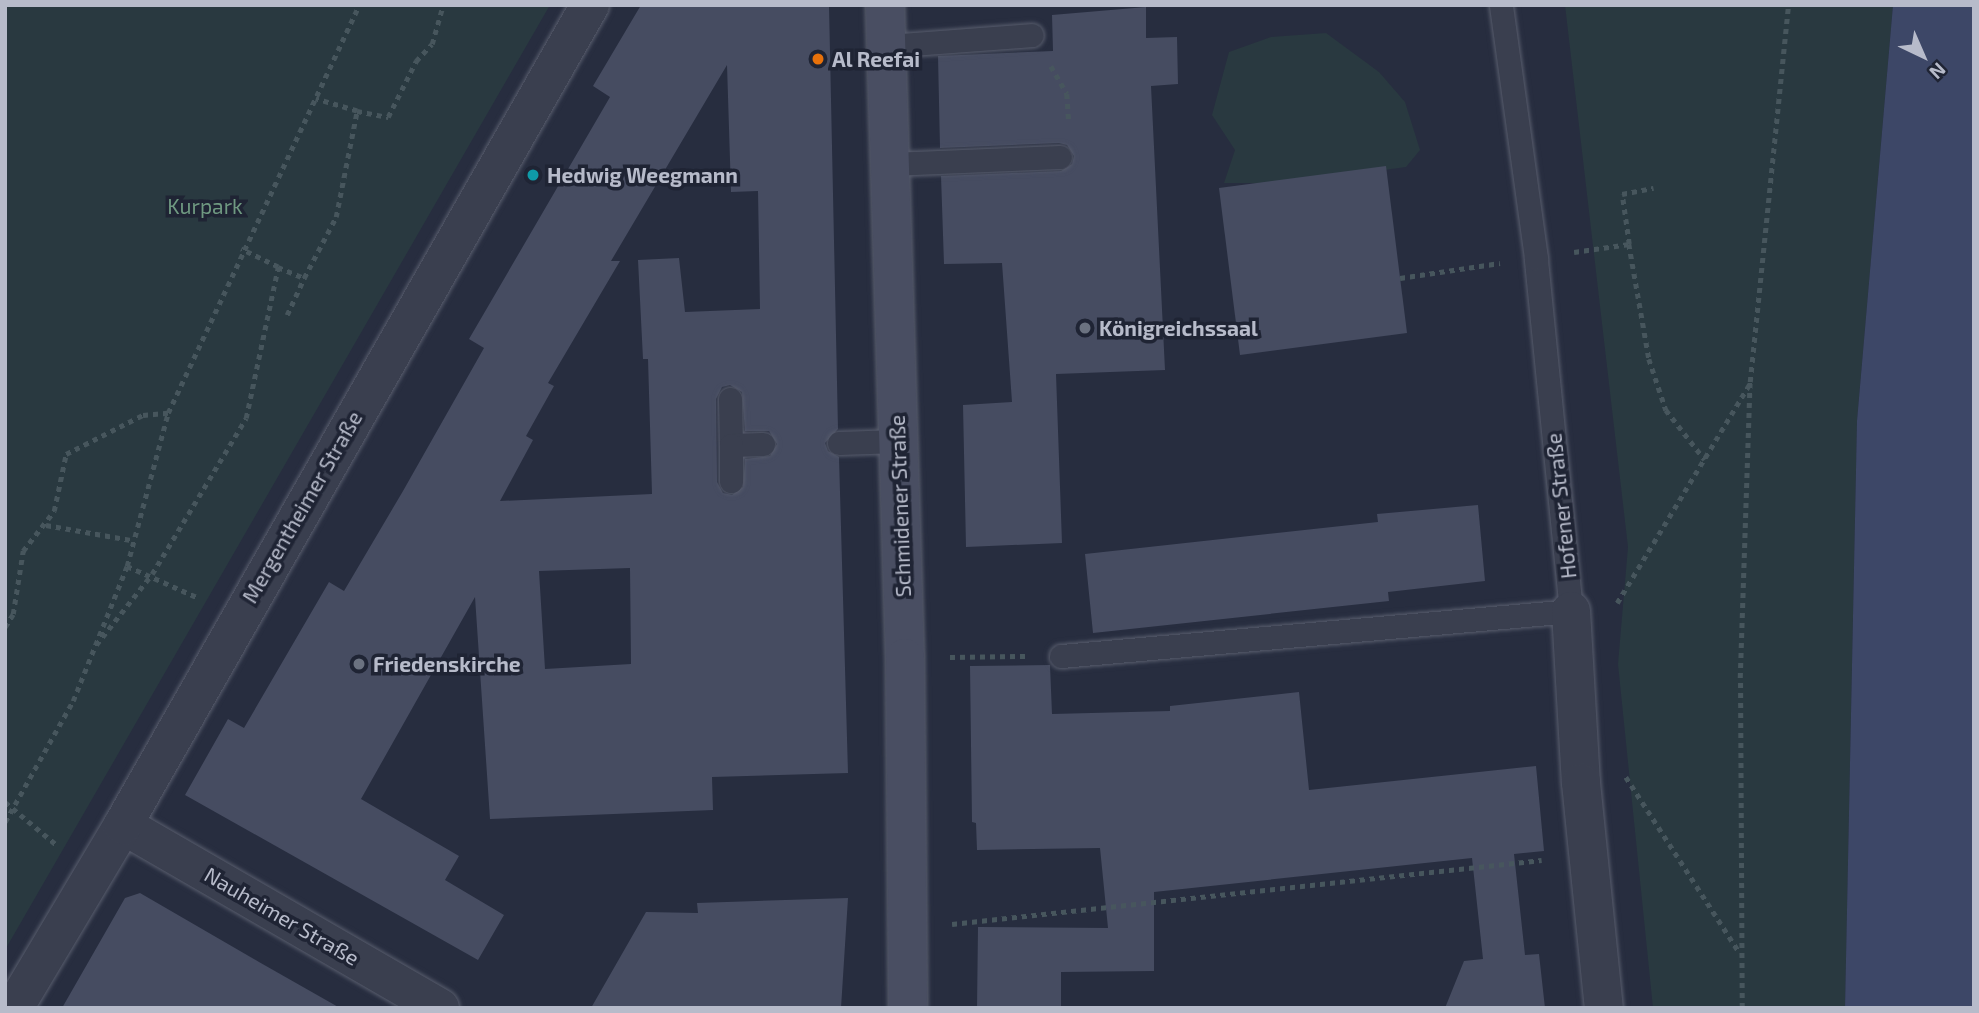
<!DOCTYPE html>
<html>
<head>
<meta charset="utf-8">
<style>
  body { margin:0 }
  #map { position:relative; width:1979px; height:1013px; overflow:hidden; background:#272d3f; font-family:"Exo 2",sans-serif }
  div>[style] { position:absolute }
  .green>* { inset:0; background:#293940 }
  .water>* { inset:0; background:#3d4767 }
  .building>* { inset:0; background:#464c61 }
  .path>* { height:4.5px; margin-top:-2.25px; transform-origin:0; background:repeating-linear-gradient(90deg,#47565d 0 5px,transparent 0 10px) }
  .roads { filter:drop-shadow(0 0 2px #585d6d) drop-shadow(0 0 2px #585d6d) }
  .lane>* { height:23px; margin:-11.5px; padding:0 11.5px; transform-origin:11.5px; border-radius:11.5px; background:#3a3f4f }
  .street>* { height:38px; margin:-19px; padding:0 19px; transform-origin:19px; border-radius:19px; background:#3a3f4f }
  .secondary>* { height:38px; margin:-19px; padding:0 19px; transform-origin:19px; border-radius:19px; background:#494e62 }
  .dots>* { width:19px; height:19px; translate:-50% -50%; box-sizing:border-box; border:4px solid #1f2434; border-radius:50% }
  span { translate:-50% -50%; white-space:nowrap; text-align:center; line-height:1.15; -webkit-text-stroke:7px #1f2434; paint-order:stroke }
  .poi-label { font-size:21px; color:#b7bbca; font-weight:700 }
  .left { translate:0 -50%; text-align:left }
  .park-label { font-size:21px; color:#6f9981 }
  .street-label { font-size:21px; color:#b7bbca }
  .frame { position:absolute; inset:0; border:7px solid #b7bbca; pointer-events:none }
  .north { position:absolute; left:1888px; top:21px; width:70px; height:70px; -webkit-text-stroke:5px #1f2434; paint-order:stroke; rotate:136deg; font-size:19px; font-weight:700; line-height:28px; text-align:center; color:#b7bbca }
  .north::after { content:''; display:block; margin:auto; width:24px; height:32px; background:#b7bbca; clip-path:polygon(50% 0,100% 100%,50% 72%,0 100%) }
</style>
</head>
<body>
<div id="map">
  <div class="green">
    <i style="clip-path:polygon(5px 5px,550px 5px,5px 950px)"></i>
    <i style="clip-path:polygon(1565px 5px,1893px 5px,1857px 421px,1845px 1008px,1653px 1008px,1618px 664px,1628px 547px)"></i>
    <i style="clip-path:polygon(1326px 33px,1379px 72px,1405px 102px,1420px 150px,1406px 167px,1288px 183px,1224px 183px,1235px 150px,1212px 115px,1229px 52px,1271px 37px)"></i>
  </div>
  <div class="water">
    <i style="clip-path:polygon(1893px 5px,1974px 5px,1974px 1008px,1845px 1008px,1857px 421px)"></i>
  </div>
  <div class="building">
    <i style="clip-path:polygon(evenodd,641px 5px,829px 5px,838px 429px,825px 443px,828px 451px,839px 457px,848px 773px,712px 777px,713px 810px,490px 819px,475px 597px,361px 799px,459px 856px,445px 880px,504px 915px,478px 960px,185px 795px,228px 719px,244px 728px,329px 582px,344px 591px,403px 491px,484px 348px,469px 339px,610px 97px,593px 86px,641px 5px,727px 65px,731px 192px,758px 191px,760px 309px,685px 312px,679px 258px,638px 260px,643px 359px,648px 359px,652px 494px,500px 501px,533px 440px,526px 436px,554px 386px,548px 383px,620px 261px,611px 261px,727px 65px,641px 5px,730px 385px,742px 392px,745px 431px,769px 431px,777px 444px,770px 456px,745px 459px,743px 487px,732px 495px,723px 493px,717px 482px,716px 399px,722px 387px,730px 385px,641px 5px,630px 568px,631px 664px,545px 669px,539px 571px,630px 568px)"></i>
    <i style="clip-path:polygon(1146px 7px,1146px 38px,1177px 37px,1178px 84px,1151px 86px,1165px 370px,1056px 374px,1062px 543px,966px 547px,963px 405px,1012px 402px,1002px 263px,944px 264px,941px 176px,1061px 171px,1072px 164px,1074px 156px,1067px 145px,1059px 143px,940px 148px,938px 56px,1053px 51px,1052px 15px)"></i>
    <i style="clip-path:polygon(1386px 166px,1407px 333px,1240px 355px,1219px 188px)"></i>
    <i style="clip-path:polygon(1478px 505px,1485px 581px,1388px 592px,1389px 601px,1093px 633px,1085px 554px,1378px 522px,1377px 514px)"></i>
    <i style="clip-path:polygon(1050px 665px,1052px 714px,1170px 711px,1170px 706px,1299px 692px,1309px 790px,1536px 766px,1544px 851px,1514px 854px,1525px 955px,1539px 954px,1545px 1008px,1445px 1008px,1464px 961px,1483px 959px,1472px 858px,1154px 892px,1154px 971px,1061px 972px,1061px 1008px,977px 1008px,978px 927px,1108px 928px,1100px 848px,977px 850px,976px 823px,972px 822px,970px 666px)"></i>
    <i style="clip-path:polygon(140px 893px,259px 962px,340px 1008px,62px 1008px,125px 898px)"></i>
    <i style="clip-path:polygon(848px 898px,841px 1008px,591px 1008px,646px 912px,698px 913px,697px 903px)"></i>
  </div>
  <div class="path">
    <i style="left:1051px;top:66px;width:32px;rotate:60deg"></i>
    <i style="left:1067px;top:94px;width:29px;rotate:86deg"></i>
    <i style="left:357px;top:111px;width:32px;rotate:11deg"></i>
    <i style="left:388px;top:117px;width:63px;rotate:-63.4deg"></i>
    <i style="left:416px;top:61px;width:23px;rotate:-47deg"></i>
    <i style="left:432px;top:44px;width:41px;rotate:-74.2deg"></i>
    <i style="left:1629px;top:244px;width:50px;rotate:-98deg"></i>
    <i style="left:1622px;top:194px;width:32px;rotate:-11deg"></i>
    <i style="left:1574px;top:252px;width:56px;rotate:-8.3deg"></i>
    <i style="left:1629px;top:244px;width:117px;rotate:80.1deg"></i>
    <i style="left:1649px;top:359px;width:54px;rotate:71.6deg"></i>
    <i style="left:1666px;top:410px;width:63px;rotate:52deg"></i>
    <i style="left:278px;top:267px;width:28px;rotate:23deg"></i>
    <i style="left:304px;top:278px;width:69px;rotate:-62.3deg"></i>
    <i style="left:336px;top:217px;width:108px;rotate:-78.8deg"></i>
    <i style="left:357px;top:111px;width:43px;rotate:-163.7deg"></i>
    <i style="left:1400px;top:278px;width:101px;rotate:-8.5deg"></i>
    <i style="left:287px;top:315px;width:41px;rotate:-65.3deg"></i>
    <i style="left:46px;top:525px;width:86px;rotate:10deg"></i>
    <i style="left:127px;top:566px;width:79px;rotate:24deg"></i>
    <i style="left:1617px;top:603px;width:257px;rotate:-58.8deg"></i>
    <i style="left:5px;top:627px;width:15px;rotate:-58deg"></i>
    <i style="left:13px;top:614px;width:64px;rotate:-81deg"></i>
    <i style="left:23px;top:551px;width:51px;rotate:-52.2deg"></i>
    <i style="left:54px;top:511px;width:58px;rotate:-78.1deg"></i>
    <i style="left:66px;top:454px;width:86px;rotate:-26.9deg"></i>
    <i style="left:143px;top:415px;width:25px;rotate:-5deg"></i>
    <i style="left:96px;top:645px;width:90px;rotate:-51.7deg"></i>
    <i style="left:152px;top:574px;width:182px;rotate:-58.9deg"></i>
    <i style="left:246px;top:418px;width:154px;rotate:-78deg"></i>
    <i style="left:278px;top:267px;width:41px;rotate:-154.1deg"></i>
    <i style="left:950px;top:657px;width:75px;rotate:-0.8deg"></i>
    <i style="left:1626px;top:777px;width:208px;rotate:57.1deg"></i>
    <i style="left:5px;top:802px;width:69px;rotate:39.7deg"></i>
    <i style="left:5px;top:822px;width:139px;rotate:-60.7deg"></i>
    <i style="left:73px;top:701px;width:145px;rotate:-68.2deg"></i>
    <i style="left:127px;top:566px;width:158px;rotate:-75deg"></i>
    <i style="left:168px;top:413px;width:450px;rotate:-64.9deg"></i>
    <i style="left:952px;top:924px;width:593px;rotate:-6.19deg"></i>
    <i style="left:1742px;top:1008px;width:330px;rotate:-90.3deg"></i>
    <i style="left:1740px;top:678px;width:296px;rotate:-88.1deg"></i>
    <i style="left:1750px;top:382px;width:379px;rotate:-84.2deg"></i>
  </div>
  <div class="roads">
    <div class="lane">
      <i style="left:886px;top:46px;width:146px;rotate:-4.3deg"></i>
      <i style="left:890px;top:164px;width:170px;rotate:-2.4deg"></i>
      <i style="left:730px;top:399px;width:46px;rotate:88.8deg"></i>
      <i style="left:731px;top:445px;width:32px;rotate:-2deg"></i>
      <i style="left:839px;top:443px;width:59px;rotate:-1.9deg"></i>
      <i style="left:731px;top:445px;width:36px;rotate:90deg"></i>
      <i style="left:1061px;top:656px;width:512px;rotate:-5.04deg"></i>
      <i style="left:1571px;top:611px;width:355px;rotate:-95.7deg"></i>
      <i style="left:1536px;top:258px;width:255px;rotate:-97.9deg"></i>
    </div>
    <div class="street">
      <i style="left:1571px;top:611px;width:172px;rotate:86.7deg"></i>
      <i style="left:1581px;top:783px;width:226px;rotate:84.2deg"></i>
      <i style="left:123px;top:825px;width:366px;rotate:30deg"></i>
      <i style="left:14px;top:1008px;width:213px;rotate:-59.2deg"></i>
      <i style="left:123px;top:825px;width:944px;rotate:-60.34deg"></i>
    </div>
    <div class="secondary">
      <i style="left:885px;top:5px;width:653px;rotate:88.25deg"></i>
      <i style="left:905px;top:658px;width:350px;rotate:89.5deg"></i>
    </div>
  </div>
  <div class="dots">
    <i style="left:818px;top:59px;background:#e8710a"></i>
    <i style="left:533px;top:175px;background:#0f9aa8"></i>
    <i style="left:1085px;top:328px;background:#6b7280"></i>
    <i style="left:359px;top:664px;background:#6b7280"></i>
  </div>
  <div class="poi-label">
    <span class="left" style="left:832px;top:59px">Al Reefai</span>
    <span class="left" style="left:547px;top:175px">Hedwig Weegmann</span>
    <span class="left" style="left:1099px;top:328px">Königreichssaal</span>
    <span class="left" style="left:373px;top:664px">Friedenskirche</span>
  </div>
  <div class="park-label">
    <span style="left:205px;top:206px">Kurpark</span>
  </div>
  <div class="street-label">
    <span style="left:900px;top:506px;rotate:-92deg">Schmidener Straße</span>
    <span style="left:1561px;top:506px;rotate:-96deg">Hofener Straße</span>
    <span style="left:302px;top:507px;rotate:-60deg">Mergentheimer Straße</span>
    <span style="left:282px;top:916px;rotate:30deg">Nauheimer Straße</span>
  </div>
  <div class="frame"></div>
  <div class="north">N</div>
</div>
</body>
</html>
